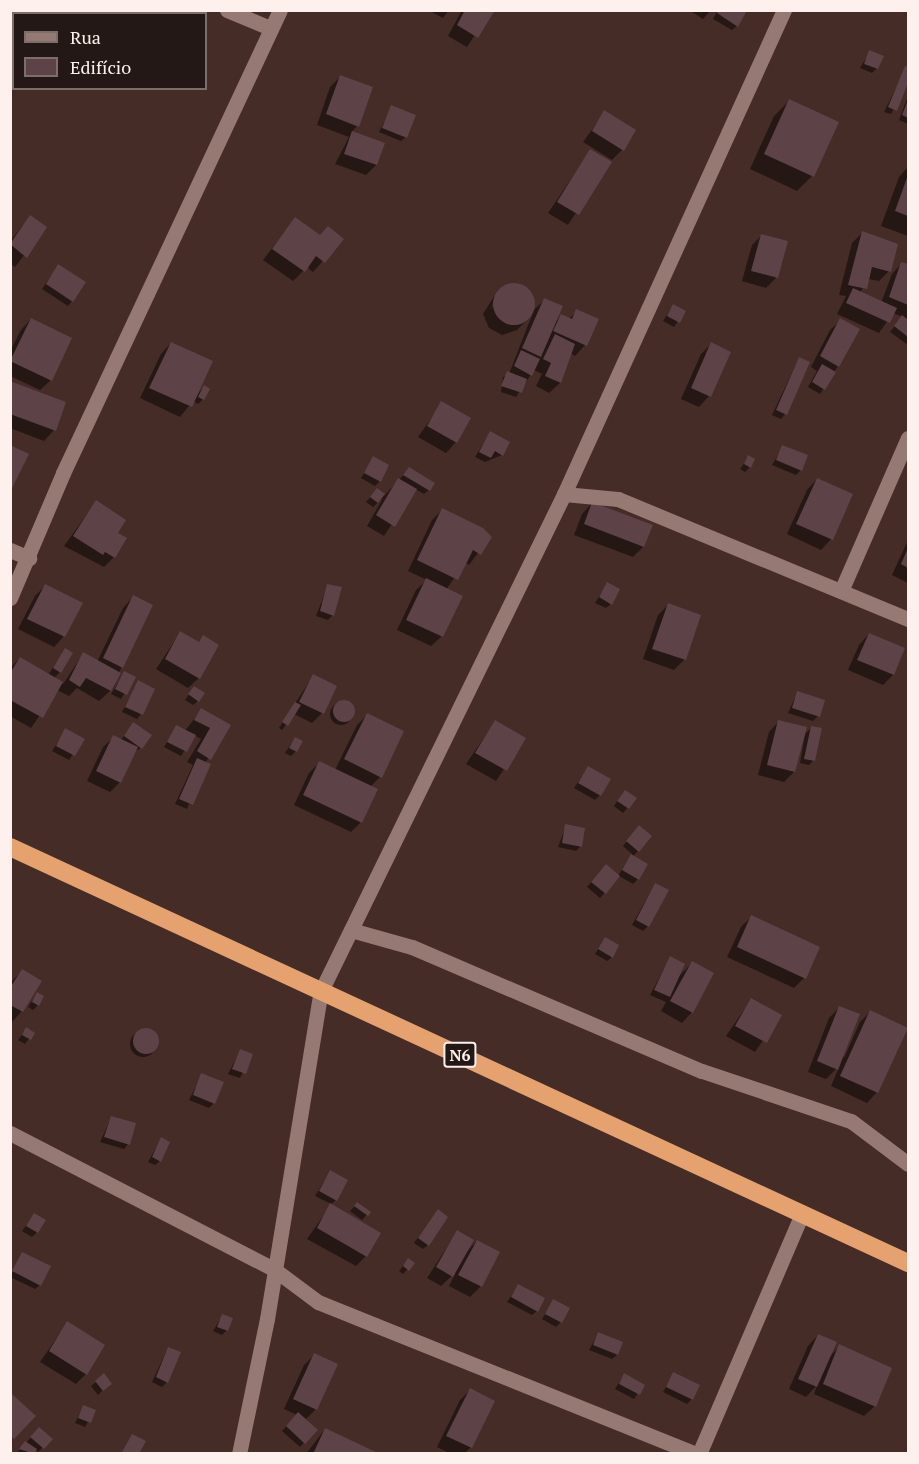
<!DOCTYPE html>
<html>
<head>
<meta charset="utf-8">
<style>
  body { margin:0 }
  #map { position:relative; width:919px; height:1464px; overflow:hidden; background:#452c27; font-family:"PT Serif",serif }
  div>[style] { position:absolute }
  .shadow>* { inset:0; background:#0007 }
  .round { border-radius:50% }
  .building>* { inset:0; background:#5d4248 }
  .street>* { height:15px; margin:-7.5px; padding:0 7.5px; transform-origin:7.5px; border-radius:7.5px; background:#967973 }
  .highway>* { height:18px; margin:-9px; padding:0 9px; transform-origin:9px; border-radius:9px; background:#e5a26f }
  span { translate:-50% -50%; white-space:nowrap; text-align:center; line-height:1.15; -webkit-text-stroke:6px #231815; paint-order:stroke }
  .shield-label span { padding:2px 4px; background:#231815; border:2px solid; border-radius:4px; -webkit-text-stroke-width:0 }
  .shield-label { font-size:16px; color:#fef0ed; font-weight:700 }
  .frame { position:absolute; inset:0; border:12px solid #fef0ed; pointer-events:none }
  .legend { position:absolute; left:12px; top:12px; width:195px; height:78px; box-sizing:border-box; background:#231815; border:2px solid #7b6e6b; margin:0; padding:8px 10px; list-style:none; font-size:18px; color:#fef0ed }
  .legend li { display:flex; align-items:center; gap:12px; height:30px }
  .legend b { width:30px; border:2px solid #7b6e6b }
</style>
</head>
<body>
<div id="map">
  <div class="shadow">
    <i style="clip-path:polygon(428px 10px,449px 10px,443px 18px)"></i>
    <i style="clip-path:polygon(462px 10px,491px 10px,467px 47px,448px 36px)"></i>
    <i style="clip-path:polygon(689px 10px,711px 10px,703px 19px)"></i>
    <i style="clip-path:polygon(718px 10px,737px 26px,732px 30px,713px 19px)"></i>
    <i style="clip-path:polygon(870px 52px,877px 68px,872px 73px,860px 68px)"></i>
    <i style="clip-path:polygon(906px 68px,908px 79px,891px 114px,884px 112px)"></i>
    <i style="clip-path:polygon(341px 76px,357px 126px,351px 133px,383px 144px,376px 165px,366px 175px,335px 164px,349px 137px,317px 125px,330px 87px)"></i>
    <i style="clip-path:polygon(908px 96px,908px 124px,899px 120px)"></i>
    <i style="clip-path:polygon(789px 101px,812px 176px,797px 191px,750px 169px,774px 116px)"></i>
    <i style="clip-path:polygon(392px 107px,406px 137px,401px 141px,379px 132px)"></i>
    <i style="clip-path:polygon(605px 112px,622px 150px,612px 160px,583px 142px)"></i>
    <i style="clip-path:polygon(590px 151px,609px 162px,568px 225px,548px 213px)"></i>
    <i style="clip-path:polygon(908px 167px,908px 236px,881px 226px,899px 177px)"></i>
    <i style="clip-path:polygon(30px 217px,45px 228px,15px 267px,10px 264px,10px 241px)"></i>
    <i style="clip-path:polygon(295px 219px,319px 237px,342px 239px,313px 272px,307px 267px,293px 281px,263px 260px)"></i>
    <i style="clip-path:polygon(863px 232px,889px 271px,879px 281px,868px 279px,860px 293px,881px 303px,892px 274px,902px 263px,908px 266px,908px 319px,893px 313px,879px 333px,837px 314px,846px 296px,839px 295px,852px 243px)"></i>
    <i style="clip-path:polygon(762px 235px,776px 278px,766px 288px,742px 281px,752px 245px)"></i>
    <i style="clip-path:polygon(58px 266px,72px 301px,68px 306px,42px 289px)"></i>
    <i style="clip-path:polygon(515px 284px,529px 291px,534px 305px,531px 313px,545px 299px,554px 323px,562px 316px,569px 319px,577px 311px,597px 319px,585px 345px,575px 356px,570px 353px,560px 383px,549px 393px,536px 386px,542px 374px,534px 370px,516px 397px,501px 392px,503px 377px,509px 374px,532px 315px,517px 330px,502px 335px,489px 328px,483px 314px,495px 295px,491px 310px,501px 289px)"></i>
    <i style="clip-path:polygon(673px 306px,684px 312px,674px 327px,663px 321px)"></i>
    <i style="clip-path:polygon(902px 317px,908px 322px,908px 345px,890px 332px)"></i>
    <i style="clip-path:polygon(31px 319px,51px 380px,40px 390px,10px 376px,10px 351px,21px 330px)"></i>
    <i style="clip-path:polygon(841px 320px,838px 366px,820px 394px,808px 387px,817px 371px,811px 367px,830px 330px)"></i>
    <i style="clip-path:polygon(171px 343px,196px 396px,204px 387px,203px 399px,198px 404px,193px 401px,180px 417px,140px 398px,161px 354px)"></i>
    <i style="clip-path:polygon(711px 344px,729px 353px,709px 396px,699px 407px,681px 399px,701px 354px)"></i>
    <i style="clip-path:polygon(799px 358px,785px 414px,781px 419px,772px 415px)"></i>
    <i style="clip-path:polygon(10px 383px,64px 403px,54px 430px,44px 441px,10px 428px)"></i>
    <i style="clip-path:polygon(442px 403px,456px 442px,446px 453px,418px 437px)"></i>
    <i style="clip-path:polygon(490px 433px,502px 455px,485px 462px,475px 457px)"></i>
    <i style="clip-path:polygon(783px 447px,801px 470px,796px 475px,772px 465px)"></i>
    <i style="clip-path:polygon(749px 457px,750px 467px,745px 472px,740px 469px)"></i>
    <i style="clip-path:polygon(374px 458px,380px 481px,375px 486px,361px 478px)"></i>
    <i style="clip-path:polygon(409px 469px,429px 490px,424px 494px,415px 489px,384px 536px,367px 526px,383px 498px,373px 507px,366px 502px,377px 490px,384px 496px)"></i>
    <i style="clip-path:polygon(817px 479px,851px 495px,831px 539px,821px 550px,787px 534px,807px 490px)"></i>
    <i style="clip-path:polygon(96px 502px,116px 533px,114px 557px,104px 567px,64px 546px)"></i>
    <i style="clip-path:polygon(592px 503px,643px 547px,633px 557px,574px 535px,582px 514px)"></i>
    <i style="clip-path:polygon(442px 510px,490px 537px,469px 565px,465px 562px,446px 590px,442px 636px,431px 646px,397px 630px,416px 590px,427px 580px,408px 571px,432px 520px)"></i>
    <i style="clip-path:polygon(908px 540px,908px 583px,892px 575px)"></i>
    <i style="clip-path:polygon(607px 584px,611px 604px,606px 608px,595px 603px)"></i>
    <i style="clip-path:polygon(328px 585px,333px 615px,328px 620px,316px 616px)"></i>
    <i style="clip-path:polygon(45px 586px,64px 636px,54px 647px,18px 629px,35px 596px)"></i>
    <i style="clip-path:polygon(133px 597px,151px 606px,110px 691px,99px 701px,77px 688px,69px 696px,57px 690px,31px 728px,10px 716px,10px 668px,20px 658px,48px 675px,65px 650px,60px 672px,54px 678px,63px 684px,83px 654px,97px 662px,123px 608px)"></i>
    <i style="clip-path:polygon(668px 605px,699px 616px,684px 660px,674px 670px,643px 659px,658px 615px)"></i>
    <i style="clip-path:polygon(180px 633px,198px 643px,203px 637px,199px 678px,188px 688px,156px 669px)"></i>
    <i style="clip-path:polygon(869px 634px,903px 648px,893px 675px,883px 685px,848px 670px,859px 645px)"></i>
    <i style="clip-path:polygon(124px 673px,134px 678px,121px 699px,111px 694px)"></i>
    <i style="clip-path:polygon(313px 676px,322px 713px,312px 723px,294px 714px,282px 730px,279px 728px)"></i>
    <i style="clip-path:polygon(138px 682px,141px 714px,137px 719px,122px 712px)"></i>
    <i style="clip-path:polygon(190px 693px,198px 701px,193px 705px,185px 700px)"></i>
    <i style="clip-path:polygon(797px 693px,818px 716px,813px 721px,788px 713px)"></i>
    <i class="round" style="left:330px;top:703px;width:22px;height:22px"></i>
    <i style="clip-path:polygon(201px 710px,229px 726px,205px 763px,187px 809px,175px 804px,193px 765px,187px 762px,201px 739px,194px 735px,181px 756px,164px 747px,177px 727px,185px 731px)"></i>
    <i style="clip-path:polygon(367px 715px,380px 777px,370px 787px,361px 822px,351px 832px,294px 805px,309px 773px,319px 763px,335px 770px,357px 725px)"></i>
    <i style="clip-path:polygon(779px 721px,794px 772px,784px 782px,758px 775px,769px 732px)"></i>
    <i style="clip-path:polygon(495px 722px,524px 739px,496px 781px,466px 764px)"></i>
    <i style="clip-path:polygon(811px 728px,814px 760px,809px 765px,800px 763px,805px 734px)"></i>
    <i style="clip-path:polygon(129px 729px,141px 748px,135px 751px,120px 782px,110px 792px,87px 781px,103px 747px,114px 737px,121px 740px)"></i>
    <i style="clip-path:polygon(66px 730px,83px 739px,69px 760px,52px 751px)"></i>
    <i style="clip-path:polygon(295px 738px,296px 751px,291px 756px,285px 753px)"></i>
    <i style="clip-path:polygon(588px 768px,600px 795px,595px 800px,574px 788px)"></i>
    <i style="clip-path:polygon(620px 797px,635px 799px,623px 813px,614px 806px)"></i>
    <i style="clip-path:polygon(566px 826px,581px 846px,576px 851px,558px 847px)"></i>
    <i style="clip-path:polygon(635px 832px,638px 851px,632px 857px,638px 879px,633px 884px,619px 876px,600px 898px,587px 887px,601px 870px,618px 876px,632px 854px,623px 846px)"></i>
    <i style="clip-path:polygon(655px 884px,648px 926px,643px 931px,632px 925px)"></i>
    <i style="clip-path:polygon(751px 917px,804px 978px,794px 988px,727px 957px,741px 927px)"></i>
    <i style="clip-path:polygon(605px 939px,612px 957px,607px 961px,595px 954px)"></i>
    <i style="clip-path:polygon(670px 958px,677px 978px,692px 963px,712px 974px,692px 1012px,682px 1023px,661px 1011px,666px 1002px,650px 995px)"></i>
    <i style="clip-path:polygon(22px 971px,22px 1011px,12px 1022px,10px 983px)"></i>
    <i style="clip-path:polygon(37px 994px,38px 1005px,33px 1010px,28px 1007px)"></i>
    <i style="clip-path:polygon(751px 1000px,780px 1016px,755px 1052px,726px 1036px)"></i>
    <i style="clip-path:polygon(840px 1007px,844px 1058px,860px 1022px,870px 1012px,877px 1092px,867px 1103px,831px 1086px,840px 1065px,826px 1079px,808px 1072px,829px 1018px)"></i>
    <i style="clip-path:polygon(26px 1029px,33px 1033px,25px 1044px,18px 1040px)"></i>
    <i class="round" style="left:130px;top:1031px;width:26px;height:26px"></i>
    <i style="clip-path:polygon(240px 1051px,251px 1055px,240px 1078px,228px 1074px)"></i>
    <i style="clip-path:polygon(202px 1075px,214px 1103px,209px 1108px,189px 1100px)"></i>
    <i style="clip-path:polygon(111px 1118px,128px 1144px,124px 1149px,100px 1142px)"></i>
    <i style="clip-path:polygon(161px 1139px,160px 1161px,155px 1165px,148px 1162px)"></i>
    <i style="clip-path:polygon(330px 1172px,336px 1200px,331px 1204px,315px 1196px)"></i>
    <i style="clip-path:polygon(357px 1204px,369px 1212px,362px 1220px,350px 1211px)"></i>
    <i style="clip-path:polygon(331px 1205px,366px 1256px,356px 1266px,307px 1239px)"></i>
    <i style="clip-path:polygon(438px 1211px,428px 1245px,423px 1249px,414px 1243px)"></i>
    <i style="clip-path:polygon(34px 1215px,37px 1232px,32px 1237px,22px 1231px)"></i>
    <i style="clip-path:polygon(457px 1232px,466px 1252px,477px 1241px,498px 1253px,481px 1286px,470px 1297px,449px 1286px,456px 1272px,441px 1286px,427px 1278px)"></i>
    <i style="clip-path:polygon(22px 1254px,40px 1285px,35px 1289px,10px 1277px)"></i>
    <i style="clip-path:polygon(413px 1263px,403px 1274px,399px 1271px,404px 1265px)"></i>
    <i style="clip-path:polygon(518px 1286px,537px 1311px,532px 1315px,507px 1302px)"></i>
    <i style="clip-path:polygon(554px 1301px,561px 1322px,556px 1327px,542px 1319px)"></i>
    <i style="clip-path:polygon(222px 1316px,227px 1330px,222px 1335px,213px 1331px)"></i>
    <i style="clip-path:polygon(67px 1323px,86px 1374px,76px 1384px,40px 1362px)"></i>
    <i style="clip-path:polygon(598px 1334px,617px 1355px,612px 1359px,589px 1350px)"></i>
    <i style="clip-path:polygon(818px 1335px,829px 1357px,840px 1346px,875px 1406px,864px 1416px,814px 1394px,817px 1385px,806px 1397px,789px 1389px,808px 1346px)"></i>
    <i style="clip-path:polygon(168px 1348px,167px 1382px,162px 1387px,152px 1382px)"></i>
    <i style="clip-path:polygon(315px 1354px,316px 1409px,305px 1420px,316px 1430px,300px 1447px,282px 1431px,297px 1415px,284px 1409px,304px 1365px)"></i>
    <i style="clip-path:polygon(674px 1374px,692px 1399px,687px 1404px,663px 1392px)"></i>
    <i style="clip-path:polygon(624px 1375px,643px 1385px,634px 1399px,615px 1389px)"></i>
    <i style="clip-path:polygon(96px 1382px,105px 1388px,98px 1395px,91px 1386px)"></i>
    <i style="clip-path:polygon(470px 1390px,493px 1401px,470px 1448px,464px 1454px,451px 1454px,437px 1447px,460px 1400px)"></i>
    <i style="clip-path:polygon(12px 1396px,33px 1416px,10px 1441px,10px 1398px)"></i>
    <i style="clip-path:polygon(83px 1407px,94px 1411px,85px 1427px,75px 1423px)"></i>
    <i style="clip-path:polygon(325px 1429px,377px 1454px,306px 1454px)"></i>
    <i style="clip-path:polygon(35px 1433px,51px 1439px,38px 1452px,35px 1449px,32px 1454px,16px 1454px)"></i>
  </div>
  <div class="building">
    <i style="clip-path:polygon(65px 10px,79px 10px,84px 14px,64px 14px)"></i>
    <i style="clip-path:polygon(465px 10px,495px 10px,478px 38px,457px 25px)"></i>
    <i style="clip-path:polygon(718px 10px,747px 10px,738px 27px,717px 13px)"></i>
    <i style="clip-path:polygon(869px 50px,884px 56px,878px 69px,864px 64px)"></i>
    <i style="clip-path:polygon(905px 66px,908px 67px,908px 83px,897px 111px,888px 107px)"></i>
    <i style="clip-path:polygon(10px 71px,14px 73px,10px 90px)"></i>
    <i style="clip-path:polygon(340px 75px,373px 87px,359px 127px,326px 114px)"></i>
    <i style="clip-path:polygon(789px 99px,839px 122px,814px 177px,764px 154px)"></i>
    <i style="clip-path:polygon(908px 100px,908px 118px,902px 115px)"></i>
    <i style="clip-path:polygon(391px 105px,416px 115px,407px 138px,382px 128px)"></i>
    <i style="clip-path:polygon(604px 110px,636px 130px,624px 151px,592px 131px)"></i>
    <i style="clip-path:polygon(352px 131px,385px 143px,377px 165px,344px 154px)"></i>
    <i style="clip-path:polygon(590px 149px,612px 162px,579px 215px,557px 202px)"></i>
    <i style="clip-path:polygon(908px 175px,908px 216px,895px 211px)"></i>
    <i style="clip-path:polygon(30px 215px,47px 227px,27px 258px,10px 244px)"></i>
    <i style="clip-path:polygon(295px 217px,320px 235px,328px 226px,344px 239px,325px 263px,316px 256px,305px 272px,272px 249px)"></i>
    <i style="clip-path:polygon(862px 231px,898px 244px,891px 272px,872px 267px,867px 289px,848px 285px)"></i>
    <i style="clip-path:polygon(761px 234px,788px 241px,778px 278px,751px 271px)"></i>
    <i style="clip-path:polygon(901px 262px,908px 264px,908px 305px,889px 297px)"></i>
    <i style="clip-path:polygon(58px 264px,86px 282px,73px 302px,46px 284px)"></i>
    <i class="round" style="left:493px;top:283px;width:42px;height:42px"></i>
    <i style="clip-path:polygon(853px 288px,897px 308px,890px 323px,846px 303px)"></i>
    <i style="clip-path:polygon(544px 298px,563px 306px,541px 357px,522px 348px)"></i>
    <i style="clip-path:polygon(673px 304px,686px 311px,680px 323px,667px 316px)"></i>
    <i style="clip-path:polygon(576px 309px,599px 319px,587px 346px,553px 331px,561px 314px,572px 319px)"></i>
    <i style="clip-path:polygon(902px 315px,908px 320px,908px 337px,894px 326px)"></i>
    <i style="clip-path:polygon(31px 318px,72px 338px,52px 381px,10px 361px)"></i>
    <i style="clip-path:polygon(840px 318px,860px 329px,839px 367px,820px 356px)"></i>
    <i style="clip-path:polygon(555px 334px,575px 344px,561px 383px,545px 376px,551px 363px,543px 359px)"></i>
    <i style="clip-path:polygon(171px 342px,213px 361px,192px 407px,149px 388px)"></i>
    <i style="clip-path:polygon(711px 342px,731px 352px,711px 397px,691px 388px)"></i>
    <i style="clip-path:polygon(521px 350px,540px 359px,532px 376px,514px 366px)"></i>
    <i style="clip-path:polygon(799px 357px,810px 362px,787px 415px,776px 410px)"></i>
    <i style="clip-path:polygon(822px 364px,836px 372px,825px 390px,812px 382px)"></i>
    <i style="clip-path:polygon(507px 371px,527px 379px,522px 393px,501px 386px)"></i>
    <i style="clip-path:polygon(10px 381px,66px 402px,56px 431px,10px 414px)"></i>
    <i style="clip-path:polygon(204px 385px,210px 389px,204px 400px,198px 397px)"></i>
    <i style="clip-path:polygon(441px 401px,471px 418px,457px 443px,427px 426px)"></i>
    <i style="clip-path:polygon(490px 431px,510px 442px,503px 456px,495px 451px,491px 458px,479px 452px)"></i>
    <i style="clip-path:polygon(10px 445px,29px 454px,10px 492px)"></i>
    <i style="clip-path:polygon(782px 445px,808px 455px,802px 471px,776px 460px)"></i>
    <i style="clip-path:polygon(748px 455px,755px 459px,751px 468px,744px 464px)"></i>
    <i style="clip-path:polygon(373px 456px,389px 465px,381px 482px,364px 473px)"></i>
    <i style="clip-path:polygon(409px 467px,435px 483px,430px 491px,403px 475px)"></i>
    <i style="clip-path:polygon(398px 478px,417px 489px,395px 527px,376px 515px)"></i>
    <i style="clip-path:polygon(817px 478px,853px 494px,833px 540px,796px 524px)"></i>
    <i style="clip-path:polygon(377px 488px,385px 494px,378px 503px,370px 497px)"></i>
    <i style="clip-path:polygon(96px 500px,126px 520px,118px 533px,127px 538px,115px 558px,105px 552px,103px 555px,73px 536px)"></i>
    <i style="clip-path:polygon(592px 502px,653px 525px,644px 547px,584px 524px)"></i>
    <i style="clip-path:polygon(442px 508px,483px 528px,492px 537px,481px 555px,473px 550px,458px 580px,417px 560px)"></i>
    <i style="clip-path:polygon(908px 548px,908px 568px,901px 564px)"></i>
    <i style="clip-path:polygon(426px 578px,463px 596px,443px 637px,406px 620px)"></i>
    <i style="clip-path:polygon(607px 582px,620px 589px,612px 605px,599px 597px)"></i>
    <i style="clip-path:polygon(45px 584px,83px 603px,65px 637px,27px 619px)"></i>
    <i style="clip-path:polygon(327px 584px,342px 587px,334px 616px,320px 611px)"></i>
    <i style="clip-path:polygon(133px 595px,153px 605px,123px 668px,103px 658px)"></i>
    <i style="clip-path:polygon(668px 603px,701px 615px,686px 660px,652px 649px)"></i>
    <i style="clip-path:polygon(180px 631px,199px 642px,203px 635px,219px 645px,200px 679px,165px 659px)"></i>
    <i style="clip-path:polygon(869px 633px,905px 648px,894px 675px,857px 660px)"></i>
    <i style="clip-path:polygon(65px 648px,73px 653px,61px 673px,53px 668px)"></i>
    <i style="clip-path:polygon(83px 652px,121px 673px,111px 691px,86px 678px,80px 687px,69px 680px)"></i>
    <i style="clip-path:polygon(20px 657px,63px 682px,43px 718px,10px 700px,10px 673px)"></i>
    <i style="clip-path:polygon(124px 671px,136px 677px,127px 695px,115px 689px)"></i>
    <i style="clip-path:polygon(313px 674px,337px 686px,324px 714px,299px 702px)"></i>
    <i style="clip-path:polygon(138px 680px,155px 689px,143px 715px,125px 707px)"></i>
    <i style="clip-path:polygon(194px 686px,205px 693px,199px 702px,188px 694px)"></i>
    <i style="clip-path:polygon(797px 691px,825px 700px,820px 717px,792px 708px)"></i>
    <i class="round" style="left:333px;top:700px;width:22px;height:22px"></i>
    <i style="clip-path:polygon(295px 702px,301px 705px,288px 726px,282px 722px)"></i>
    <i style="clip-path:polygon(201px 708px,231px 725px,211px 760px,197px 751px,210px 728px,194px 720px)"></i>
    <i style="clip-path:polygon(367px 713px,404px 731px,382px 778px,344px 759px)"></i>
    <i style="clip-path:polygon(495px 720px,526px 738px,507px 771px,475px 753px)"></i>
    <i style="clip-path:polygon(778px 720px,807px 727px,795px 772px,767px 765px)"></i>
    <i style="clip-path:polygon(133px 722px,152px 735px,142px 749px,124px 736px)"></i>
    <i style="clip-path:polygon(176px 725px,196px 735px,187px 752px,167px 742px)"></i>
    <i style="clip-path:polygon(811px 726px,822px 728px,815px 761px,804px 759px)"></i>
    <i style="clip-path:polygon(65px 728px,85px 739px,75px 756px,56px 746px)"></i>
    <i style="clip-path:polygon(113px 735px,138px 747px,121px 783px,96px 771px)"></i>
    <i style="clip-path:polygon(295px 737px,303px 741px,297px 752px,289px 748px)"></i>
    <i style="clip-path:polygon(197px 758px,211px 764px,193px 805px,179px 799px)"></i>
    <i style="clip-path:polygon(319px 761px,378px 789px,362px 823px,303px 795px)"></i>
    <i style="clip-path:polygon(588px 766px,611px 779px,601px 796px,578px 783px)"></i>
    <i style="clip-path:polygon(625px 790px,637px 798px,629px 809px,617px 801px)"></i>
    <i style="clip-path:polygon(565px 824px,585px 828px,582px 847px,562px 843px)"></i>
    <i style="clip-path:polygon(639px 825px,652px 836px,639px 852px,626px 841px)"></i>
    <i style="clip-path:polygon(631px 854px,648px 864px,639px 880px,622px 870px)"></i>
    <i style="clip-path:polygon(606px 864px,620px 876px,606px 894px,591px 882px)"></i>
    <i style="clip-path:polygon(655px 883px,669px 890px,649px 927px,636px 920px)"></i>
    <i style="clip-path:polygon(751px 915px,820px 947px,806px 979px,737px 947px)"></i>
    <i style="clip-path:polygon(605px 937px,619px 945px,613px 958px,598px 949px)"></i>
    <i style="clip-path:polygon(670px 956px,685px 964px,670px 997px,654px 990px)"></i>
    <i style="clip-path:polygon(692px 961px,714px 973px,693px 1013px,670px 1001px)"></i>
    <i style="clip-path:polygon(22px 969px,42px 981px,23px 1012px,10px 1005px,10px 988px)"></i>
    <i style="clip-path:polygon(37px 992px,44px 996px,39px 1006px,32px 1002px)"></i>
    <i style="clip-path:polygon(751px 998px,782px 1015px,767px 1043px,735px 1026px)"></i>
    <i style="clip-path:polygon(839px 1006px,860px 1014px,838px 1070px,817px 1061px)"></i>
    <i style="clip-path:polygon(870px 1010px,908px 1028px,878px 1093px,840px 1076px)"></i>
    <i style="clip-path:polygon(26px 1027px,35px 1033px,31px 1040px,22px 1035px)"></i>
    <i class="round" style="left:133px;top:1028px;width:26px;height:26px"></i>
    <i style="clip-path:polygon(240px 1049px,253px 1054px,246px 1074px,232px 1069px)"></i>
    <i style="clip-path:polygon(201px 1073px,224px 1082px,215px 1104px,193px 1095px)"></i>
    <i style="clip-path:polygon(111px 1116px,136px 1123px,130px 1145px,104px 1137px)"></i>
    <i style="clip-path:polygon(161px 1137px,170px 1142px,161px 1162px,152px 1157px)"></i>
    <i style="clip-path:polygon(330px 1170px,348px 1180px,337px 1201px,319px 1191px)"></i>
    <i style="clip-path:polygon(357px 1202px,371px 1212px,368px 1216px,354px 1206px)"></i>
    <i style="clip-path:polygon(330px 1203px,381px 1233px,367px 1257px,317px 1228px)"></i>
    <i style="clip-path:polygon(438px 1209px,448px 1217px,429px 1246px,418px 1238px)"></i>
    <i style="clip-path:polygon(34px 1213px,46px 1220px,38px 1233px,26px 1226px)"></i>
    <i style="clip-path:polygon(457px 1230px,474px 1240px,453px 1277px,436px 1267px)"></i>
    <i style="clip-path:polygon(477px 1240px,500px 1252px,482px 1287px,458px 1275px)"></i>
    <i style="clip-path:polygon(22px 1252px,51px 1266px,41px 1286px,12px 1271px)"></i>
    <i style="clip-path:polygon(408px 1258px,415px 1263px,409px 1271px,403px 1266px)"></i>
    <i style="clip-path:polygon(518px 1284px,545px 1298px,538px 1312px,511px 1297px)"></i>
    <i style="clip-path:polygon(553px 1299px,570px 1308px,562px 1323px,545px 1314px)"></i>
    <i style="clip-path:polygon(222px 1314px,233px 1318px,228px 1331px,217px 1327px)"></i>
    <i style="clip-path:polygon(67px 1321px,105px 1345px,87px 1375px,49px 1351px)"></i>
    <i style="clip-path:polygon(598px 1332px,623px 1342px,618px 1355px,593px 1345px)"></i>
    <i style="clip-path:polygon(818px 1334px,837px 1342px,817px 1387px,798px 1379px)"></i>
    <i style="clip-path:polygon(839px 1344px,892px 1368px,876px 1407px,823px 1384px)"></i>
    <i style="clip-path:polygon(168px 1347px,181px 1352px,168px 1383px,156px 1377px)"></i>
    <i style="clip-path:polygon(314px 1353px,338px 1364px,317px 1410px,293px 1399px)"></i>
    <i style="clip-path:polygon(673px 1372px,700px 1385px,693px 1400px,666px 1387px)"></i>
    <i style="clip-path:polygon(104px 1373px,112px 1384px,103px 1391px,95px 1381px)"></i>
    <i style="clip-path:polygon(624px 1373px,645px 1385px,640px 1395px,619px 1384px)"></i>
    <i style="clip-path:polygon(470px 1388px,495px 1401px,472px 1448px,446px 1436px)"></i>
    <i style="clip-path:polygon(12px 1394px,36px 1416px,14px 1439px,10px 1436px)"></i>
    <i style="clip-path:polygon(83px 1405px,96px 1410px,91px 1423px,78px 1418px)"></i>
    <i style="clip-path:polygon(298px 1412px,318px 1430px,305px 1444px,286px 1426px)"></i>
    <i style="clip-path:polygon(39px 1427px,53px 1439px,44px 1449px,30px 1437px)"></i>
    <i style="clip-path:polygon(325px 1428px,380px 1454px,313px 1454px)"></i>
    <i style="clip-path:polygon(132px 1434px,146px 1441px,139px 1454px,121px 1454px)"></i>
    <i style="clip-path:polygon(25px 1441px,37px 1449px,34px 1454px,19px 1449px)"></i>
  </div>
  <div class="street">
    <i style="left:227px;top:10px;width:47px;rotate:22.7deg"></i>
    <i style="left:564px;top:494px;width:54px;rotate:5.3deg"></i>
    <i style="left:618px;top:499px;width:314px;rotate:22.5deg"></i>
    <i style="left:10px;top:550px;width:21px;rotate:23deg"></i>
    <i style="left:841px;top:591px;width:167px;rotate:-66.4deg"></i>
    <i style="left:10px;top:598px;width:136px;rotate:-67deg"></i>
    <i style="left:63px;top:473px;width:511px;rotate:-64.89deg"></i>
    <i style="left:351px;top:930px;width:63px;rotate:15.6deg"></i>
    <i style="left:412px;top:947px;width:315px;rotate:23.2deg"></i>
    <i style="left:702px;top:1071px;width:157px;rotate:18.6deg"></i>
    <i style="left:851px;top:1121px;width:71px;rotate:37deg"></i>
    <i style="left:10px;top:1133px;width:298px;rotate:27.3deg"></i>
    <i style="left:275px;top:1270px;width:54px;rotate:36.7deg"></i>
    <i style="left:318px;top:1302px;width:408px;rotate:21.9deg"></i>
    <i style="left:239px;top:1454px;width:138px;rotate:-78.3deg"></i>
    <i style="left:267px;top:1319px;width:332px;rotate:-80.7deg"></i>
    <i style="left:321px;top:991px;width:553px;rotate:-63.94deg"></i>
    <i style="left:564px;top:494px;width:532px;rotate:-65.56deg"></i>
    <i style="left:699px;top:1454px;width:261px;rotate:-66.8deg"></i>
  </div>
  <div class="highway">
    <i style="left:10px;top:847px;width:990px;rotate:24.86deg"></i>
  </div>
  <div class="shield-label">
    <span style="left:460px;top:1055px">N6</span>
  </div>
  <div class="frame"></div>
  <ul class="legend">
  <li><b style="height:8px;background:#967973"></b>Rua</li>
  <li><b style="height:16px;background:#5d4248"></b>Edifício</li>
  </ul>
</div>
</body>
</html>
